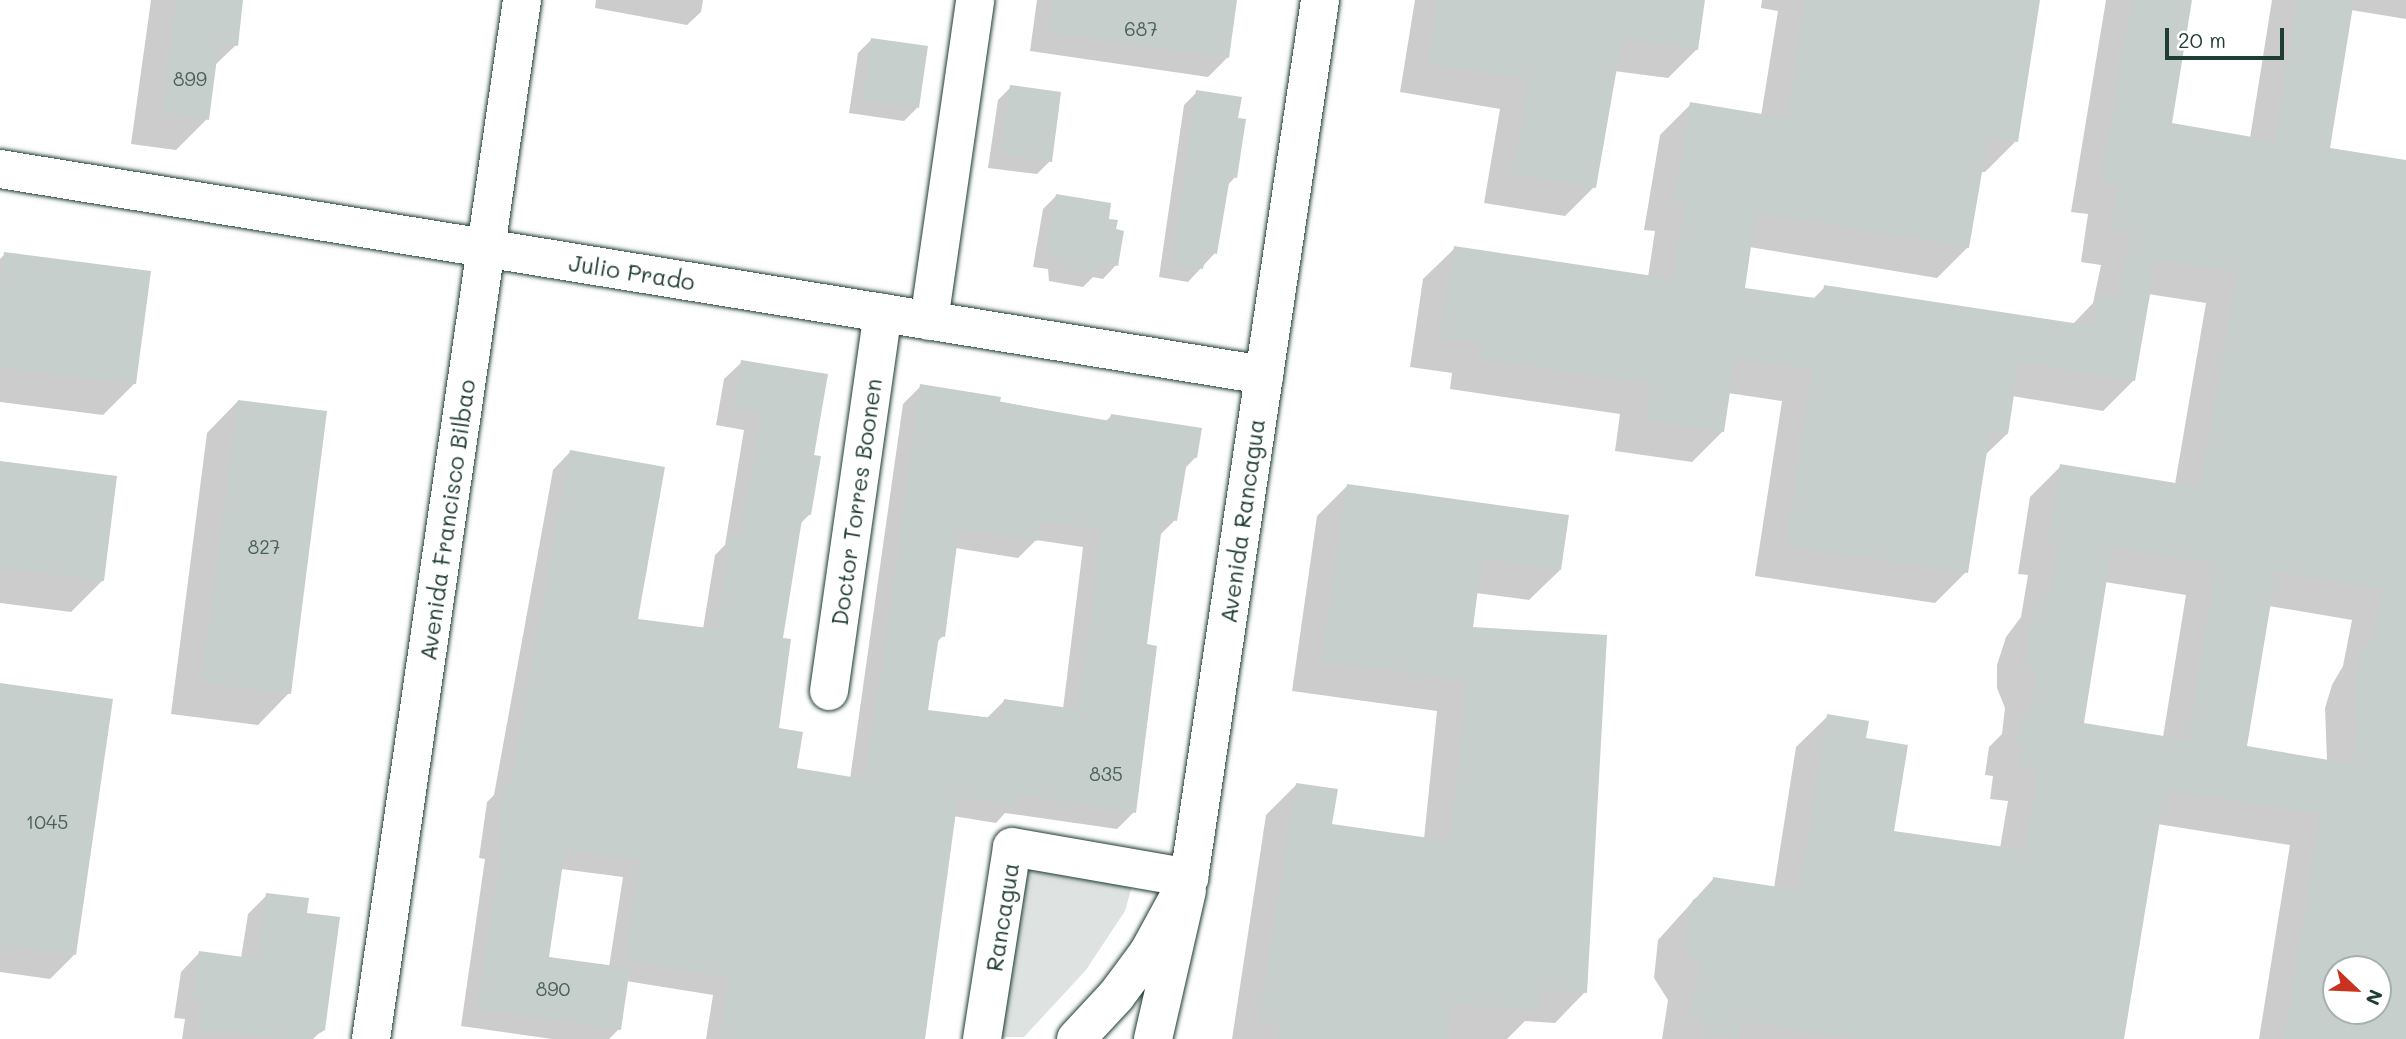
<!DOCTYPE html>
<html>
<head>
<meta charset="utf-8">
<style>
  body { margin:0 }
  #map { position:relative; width:2406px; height:1039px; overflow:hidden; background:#fff; font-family:Mali,sans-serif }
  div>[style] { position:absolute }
  .green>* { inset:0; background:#dee3e2 }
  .shadow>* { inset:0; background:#0003 }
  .building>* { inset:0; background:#c7cfcc }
  .roads { filter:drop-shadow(0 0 2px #1f3d34) drop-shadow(0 0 2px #1f3d34) }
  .minor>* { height:38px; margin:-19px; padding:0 19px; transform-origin:19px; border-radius:19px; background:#fff }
  .secondary>* { height:38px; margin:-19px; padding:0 19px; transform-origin:19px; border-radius:19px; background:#fff }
  .primary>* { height:38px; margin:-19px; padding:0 19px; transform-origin:19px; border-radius:19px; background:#fff }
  span { translate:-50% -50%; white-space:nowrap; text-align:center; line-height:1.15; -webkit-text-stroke:5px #fff; paint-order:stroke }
  .number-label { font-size:19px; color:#49625a }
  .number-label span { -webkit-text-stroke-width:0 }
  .street-label { font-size:23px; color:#1f3d34 }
  .north { position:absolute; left:2322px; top:955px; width:70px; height:70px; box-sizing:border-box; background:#fff; border:2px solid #a5b1ae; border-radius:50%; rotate:113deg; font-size:19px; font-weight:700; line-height:28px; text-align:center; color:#1f3d34 }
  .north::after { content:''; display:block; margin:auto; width:24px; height:32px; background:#c8321e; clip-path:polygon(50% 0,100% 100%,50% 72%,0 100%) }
  .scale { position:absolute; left:2165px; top:28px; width:119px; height:32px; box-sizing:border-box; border:4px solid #1f3d34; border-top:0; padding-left:9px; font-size:21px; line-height:24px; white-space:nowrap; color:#1f3d34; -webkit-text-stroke:5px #fff; paint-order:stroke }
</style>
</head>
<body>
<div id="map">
  <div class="green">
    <i style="clip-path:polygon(1030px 869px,1132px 886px,1125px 911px,1086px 970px,1024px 1037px,998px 1037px,1020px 895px)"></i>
  </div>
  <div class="shadow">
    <i style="clip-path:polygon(151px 0,242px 0,236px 45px,214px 66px,207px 119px,176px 150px,131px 144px)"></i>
    <i style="clip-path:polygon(596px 0,703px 0,701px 12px,687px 25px,595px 8px)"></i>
    <i style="clip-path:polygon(1037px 0,1226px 0,1227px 58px,1208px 77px,1030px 51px)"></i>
    <i style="clip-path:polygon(1415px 0,1703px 0,1697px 49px,1668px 78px,1614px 71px,1594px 187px,1565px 216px,1484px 203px,1500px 109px,1400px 92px)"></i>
    <i style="clip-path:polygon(evenodd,1762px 0,2038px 0,2016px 141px,1985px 172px,1980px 172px,1968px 247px,1937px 278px,1749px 247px,1743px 290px,1812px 300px,1825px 287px,2072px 325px,2093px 303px,2101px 265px,2081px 262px,2088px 214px,2071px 212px,2106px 0,2191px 0,2170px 125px,2250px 138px,2272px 0,2406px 0,2406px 19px,2351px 10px,2328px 149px,2406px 162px,2406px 1039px,2259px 1039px,2290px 845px,2157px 824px,2123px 1039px,1662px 1039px,1668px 1000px,1654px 978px,1658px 940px,1714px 878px,1774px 888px,1796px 747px,1828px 716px,1864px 739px,1892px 832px,2000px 848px,2008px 801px,1990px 799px,1993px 776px,1985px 775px,1989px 747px,2002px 734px,2005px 708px,1997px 688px,1997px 665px,2006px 637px,2021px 617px,2028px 575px,2018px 574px,2030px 497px,2061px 466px,2175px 484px,2206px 303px,2148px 294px,2134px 380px,2103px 411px,2012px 396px,2007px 434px,1984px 456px,1966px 572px,1935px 603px,1755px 576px,1782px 401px,1728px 393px,1723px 431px,1692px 462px,1615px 451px,1620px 414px,1450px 389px,1452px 373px,1410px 367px,1423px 279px,1455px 248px,1648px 277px,1655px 231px,1644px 230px,1660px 135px,1691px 104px,1761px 116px,1778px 11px,1761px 8px,1762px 0,2105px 582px,2186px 595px,2163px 737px,2082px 724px,2105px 582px,1762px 0,2269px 606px,2352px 620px,2343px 666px,2332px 685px,2325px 708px,2327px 761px,2245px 748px,2269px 606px,1762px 0,2336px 969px,2378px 969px,2378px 1011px,2336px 1011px,2336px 969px)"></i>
    <i style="clip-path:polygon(871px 40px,917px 108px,904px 121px,849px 113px,858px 53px)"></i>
    <i style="clip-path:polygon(1011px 87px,1050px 161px,1037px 174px,988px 168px,998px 100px)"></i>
    <i style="clip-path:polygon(1197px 92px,1236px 119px,1235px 177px,1227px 186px,1215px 253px,1188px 282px,1159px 277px,1184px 105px)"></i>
    <i style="clip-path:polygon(1056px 196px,1107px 220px,1116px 265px,1103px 279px,1093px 277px,1083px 287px,1049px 281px,1048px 269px,1033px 267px,1043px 209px)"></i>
    <i style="clip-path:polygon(5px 254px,135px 383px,103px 415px,0 402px,0 259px)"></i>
    <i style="clip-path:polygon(evenodd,742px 362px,812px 456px,810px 514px,800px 524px,781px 640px,777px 730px,795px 769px,850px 779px,903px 404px,921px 386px,1105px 422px,1111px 416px,1196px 457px,1184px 469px,1175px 520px,1159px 536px,1145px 646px,1134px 812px,1117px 829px,1005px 813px,996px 823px,953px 816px,923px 1039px,706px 1039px,713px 995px,626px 981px,619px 1029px,609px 1039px,552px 1039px,461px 1026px,485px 859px,479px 858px,487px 802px,494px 795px,553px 470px,570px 452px,636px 620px,703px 629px,715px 555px,725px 545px,744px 430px,716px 425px,724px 379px,742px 362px,1036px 540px,1083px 547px,1063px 709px,1004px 701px,986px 719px,926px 711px,936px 643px,943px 636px,955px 548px,1018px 558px,1036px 540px,742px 362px,561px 869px,623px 877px,609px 967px,547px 958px,561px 869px)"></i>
    <i style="clip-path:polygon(238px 401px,289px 693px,258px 725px,171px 714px,207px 433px)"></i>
    <i style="clip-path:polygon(0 463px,103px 580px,71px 612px,0 603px)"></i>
    <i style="clip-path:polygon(1347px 486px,1560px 570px,1529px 600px,1476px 593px,1471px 628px,1585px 992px,1555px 1023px,1525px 1021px,1507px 1039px,1232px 1039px,1266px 815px,1297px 784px,1330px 825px,1424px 839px,1437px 711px,1292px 691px,1317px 516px)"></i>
    <i style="clip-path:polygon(0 685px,74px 955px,50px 979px,0 972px)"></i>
    <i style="clip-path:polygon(267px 895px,305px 914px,323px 1029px,313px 1039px,182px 1039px,185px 1019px,174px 1018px,181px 972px,200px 952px,241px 958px,248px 914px)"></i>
  </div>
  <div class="building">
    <i style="clip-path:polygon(177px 0,243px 0,238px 46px,219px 43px,209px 120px,162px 113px)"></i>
    <i style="clip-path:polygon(1053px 0,1237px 0,1229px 58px,1048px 32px)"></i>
    <i style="clip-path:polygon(1438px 0,1705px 0,1698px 50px,1622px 39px,1596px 188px,1513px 174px,1528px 80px,1428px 63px)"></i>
    <i style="clip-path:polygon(evenodd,1805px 0,2040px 0,2018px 142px,1988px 137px,1969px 248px,1756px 212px,1745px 288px,1822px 299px,1824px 285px,2093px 326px,2098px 296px,2118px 300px,2131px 234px,2111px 231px,2118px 184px,2101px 181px,2131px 0,2192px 0,2172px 123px,2275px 141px,2297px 0,2354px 0,2330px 148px,2406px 160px,2406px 1039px,2284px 1039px,2320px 814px,2165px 790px,2124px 1039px,1853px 1039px,1741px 1021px,1738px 1039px,1706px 1034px,1708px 1024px,1698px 1022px,1699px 1016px,1691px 1015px,1699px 968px,1685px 946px,1689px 908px,1693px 900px,1712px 887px,1713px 877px,1799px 890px,1827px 714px,1869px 721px,1866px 738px,1908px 745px,1894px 831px,2025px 850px,2038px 771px,2020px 768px,2023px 745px,2015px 744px,2020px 714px,2030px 715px,2036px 676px,2027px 657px,2028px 632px,2036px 604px,2051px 584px,2058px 545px,2048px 543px,2060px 464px,2200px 487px,2237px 272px,2156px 260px,2135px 381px,2019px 362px,2008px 434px,1990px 432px,1968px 573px,1786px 546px,1812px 370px,1735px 359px,1724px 432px,1645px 420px,1650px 384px,1480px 359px,1483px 343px,1440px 337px,1454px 246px,1673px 279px,1685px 201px,1675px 199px,1690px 102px,1786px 118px,1805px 0,2112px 547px,2216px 564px,2188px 740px,2084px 723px,2112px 547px,1805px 0,2276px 572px,2382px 589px,2374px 633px,2362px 652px,2355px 676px,2354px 701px,2359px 720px,2352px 764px,2247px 746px,2276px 572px,1805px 0,2336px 969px,2378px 969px,2378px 1011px,2336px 1011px,2336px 969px)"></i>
    <i style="clip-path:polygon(871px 38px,928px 46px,919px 108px,862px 100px)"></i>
    <i style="clip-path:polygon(1010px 85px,1061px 92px,1052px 162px,1001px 155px)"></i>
    <i style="clip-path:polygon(1196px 90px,1242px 97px,1238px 118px,1246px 119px,1237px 178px,1230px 177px,1217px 254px,1206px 252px,1203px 269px,1172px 264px)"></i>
    <i style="clip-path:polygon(1056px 194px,1111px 203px,1109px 219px,1118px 220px,1116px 229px,1124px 231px,1118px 266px,1100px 263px,1098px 274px,1062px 268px,1061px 256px,1046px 254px)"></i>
    <i style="clip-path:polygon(4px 252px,151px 271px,136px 384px,0 368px,0 289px)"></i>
    <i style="clip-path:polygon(evenodd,741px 360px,828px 374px,814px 455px,821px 456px,811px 515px,803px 513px,783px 638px,791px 639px,779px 728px,803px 732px,797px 768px,864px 779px,884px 654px,920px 384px,1001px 397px,1000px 402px,1110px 421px,1111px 414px,1202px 428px,1197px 458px,1188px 456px,1177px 521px,1163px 518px,1147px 644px,1157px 646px,1136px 813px,1017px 795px,1015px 806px,958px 797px,925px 1039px,719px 1039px,729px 978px,624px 961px,640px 860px,565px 850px,549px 957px,630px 968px,621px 1030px,477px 1009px,502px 842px,496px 841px,503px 783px,510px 784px,570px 450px,665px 467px,638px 619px,716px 629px,732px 536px,740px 537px,761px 413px,732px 408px,741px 360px,1041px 521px,1100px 530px,1093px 603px,1077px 709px,1004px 699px,1001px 719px,928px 710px,939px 636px,945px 637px,959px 529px,1037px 541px,1041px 521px)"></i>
    <i style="clip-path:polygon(238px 400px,327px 411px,291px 694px,201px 683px)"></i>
    <i style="clip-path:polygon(0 461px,117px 476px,104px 581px,0 568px)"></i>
    <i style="clip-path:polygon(1347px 484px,1569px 515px,1561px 570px,1482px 559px,1473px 627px,1607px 635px,1587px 993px,1539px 990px,1538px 1010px,1451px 1005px,1445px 1039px,1277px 1039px,1280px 1025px,1259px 1021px,1296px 783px,1338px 789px,1332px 824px,1450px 841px,1467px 681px,1321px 661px)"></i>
    <i style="clip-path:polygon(0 683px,113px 699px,76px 955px,0 945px)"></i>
    <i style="clip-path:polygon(266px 893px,309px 898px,307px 913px,340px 917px,325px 1030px,310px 1039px,280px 1039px,200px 1028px,203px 1001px,192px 999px,199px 951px,257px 959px)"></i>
  </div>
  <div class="roads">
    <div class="minor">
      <i style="left:0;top:169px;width:1281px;rotate:9.26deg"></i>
      <i style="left:929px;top:321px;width:324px;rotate:-81.8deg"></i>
      <i style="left:829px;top:691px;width:382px;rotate:-81.9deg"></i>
      <i style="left:982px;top:1039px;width:194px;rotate:-81.1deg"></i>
      <i style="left:1012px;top:847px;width:180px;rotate:9.9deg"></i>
    </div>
    <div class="secondary">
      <i style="left:1153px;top:1039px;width:152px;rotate:-77.1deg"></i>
    </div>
    <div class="primary">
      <i style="left:371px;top:1039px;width:1050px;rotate:-81.73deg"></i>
      <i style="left:1076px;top:1039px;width:59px;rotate:-47.1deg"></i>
      <i style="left:1116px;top:996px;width:54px;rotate:-53.3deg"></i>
      <i style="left:1148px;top:953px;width:85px;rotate:-61.3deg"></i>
      <i style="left:1189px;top:878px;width:888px;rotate:-81.51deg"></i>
    </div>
  </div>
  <div class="number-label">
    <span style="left:1141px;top:29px">687</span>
    <span style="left:190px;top:79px">899</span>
    <span style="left:264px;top:547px">827</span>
    <span style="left:1106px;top:774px">835</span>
    <span style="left:47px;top:822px">1045</span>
    <span style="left:553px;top:989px">890</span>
  </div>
  <div class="street-label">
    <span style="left:632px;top:272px;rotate:9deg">Julio Prado</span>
    <span style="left:856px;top:502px;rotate:-82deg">Doctor Torres Boonen</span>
    <span style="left:447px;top:520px;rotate:-82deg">Avenida Francisco Bilbao</span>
    <span style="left:1242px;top:521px;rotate:-82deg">Avenida Rancagua</span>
    <span style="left:1002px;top:917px;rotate:-81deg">Rancagua</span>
  </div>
  <div class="north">N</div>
  <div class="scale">20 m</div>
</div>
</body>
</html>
